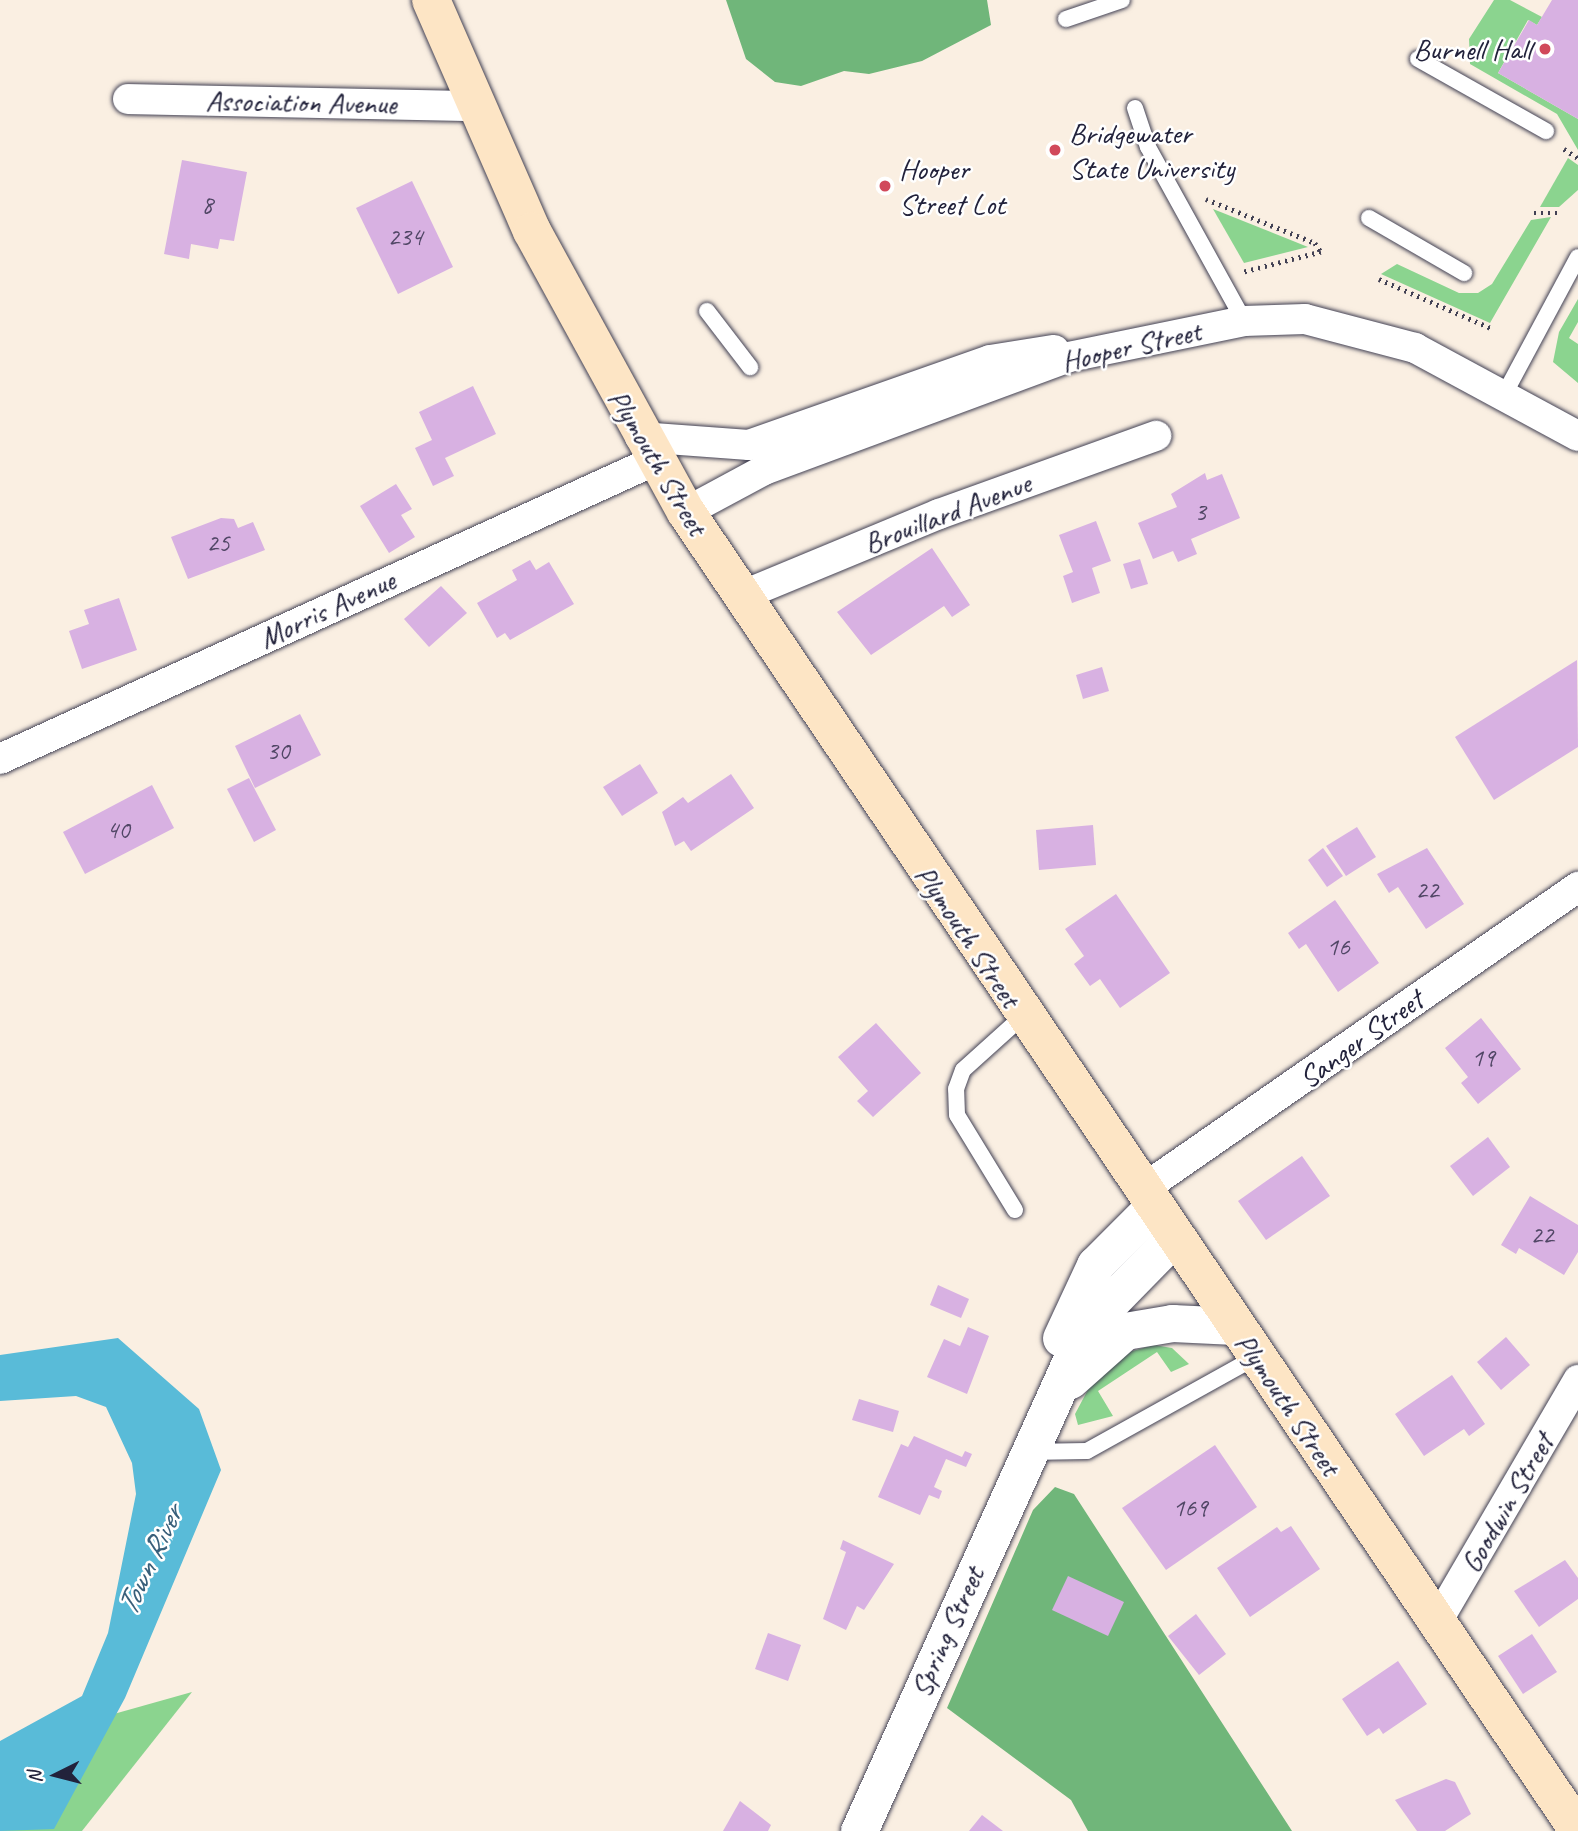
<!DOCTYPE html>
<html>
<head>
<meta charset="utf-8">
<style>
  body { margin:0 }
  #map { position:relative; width:1578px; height:1831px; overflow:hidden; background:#faefe2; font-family:Caveat,sans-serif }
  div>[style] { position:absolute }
  .green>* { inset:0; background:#8bd48f }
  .forest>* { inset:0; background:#70b67a }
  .water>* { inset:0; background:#59bbd8 }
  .building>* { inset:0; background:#d8b1e2 }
  .path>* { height:4.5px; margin-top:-2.25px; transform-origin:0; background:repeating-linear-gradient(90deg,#424154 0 2px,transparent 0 7px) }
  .roads { filter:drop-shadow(0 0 2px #424154) drop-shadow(0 0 2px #424154) }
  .service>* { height:16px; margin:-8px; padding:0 8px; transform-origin:8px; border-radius:8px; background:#fff }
  .minor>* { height:30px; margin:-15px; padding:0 15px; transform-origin:15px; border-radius:15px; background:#fff }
  .tertiary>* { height:37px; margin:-18.5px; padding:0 18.5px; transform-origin:18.5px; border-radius:18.5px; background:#fff }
  .secondary>* { height:38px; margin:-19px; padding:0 19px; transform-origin:19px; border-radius:19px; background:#fde5c5 }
  .dots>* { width:19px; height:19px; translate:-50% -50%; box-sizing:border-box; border:4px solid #fff; border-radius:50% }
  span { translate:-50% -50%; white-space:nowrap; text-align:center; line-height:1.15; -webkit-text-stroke:5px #fff; paint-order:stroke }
  .number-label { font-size:26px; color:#504665 }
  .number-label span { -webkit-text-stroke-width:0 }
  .poi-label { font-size:30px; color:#22223b }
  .right { translate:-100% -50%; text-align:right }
  .left { translate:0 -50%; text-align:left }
  .street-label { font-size:30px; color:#22223b }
  .water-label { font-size:32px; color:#385f7a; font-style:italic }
  .north { position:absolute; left:21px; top:1740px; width:70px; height:70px; -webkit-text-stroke:5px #fff; paint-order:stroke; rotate:264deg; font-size:19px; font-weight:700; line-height:28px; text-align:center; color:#22223b }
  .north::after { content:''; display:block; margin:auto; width:24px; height:32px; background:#22223b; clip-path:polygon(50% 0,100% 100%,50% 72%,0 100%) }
</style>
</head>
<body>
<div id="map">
  <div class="green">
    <i style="clip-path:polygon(1494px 0,1510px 0,1542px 17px,1537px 25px,1528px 20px,1498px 73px,1578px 119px,1578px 150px,1557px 114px,1470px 64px,1469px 39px)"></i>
    <i style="clip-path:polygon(1568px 158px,1578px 165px,1578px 190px,1559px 207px,1540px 207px)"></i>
    <i style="clip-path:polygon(1213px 209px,1308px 247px,1244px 263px)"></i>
    <i style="clip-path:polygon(1551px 217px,1490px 323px,1381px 274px,1397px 264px,1459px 293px,1478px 293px,1492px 284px,1531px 220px)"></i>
    <i style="clip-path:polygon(1578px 299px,1578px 322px,1569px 338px,1578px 344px,1578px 383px,1553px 362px,1559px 332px)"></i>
    <i style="clip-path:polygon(1154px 1345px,1172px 1348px,1189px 1364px,1171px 1372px,1157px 1352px,1098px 1391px,1113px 1416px,1078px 1425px,1075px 1414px,1091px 1384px,1118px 1355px)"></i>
    <i style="clip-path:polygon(192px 1692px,82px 1831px,0 1831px,0 1746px)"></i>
  </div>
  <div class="forest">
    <i style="clip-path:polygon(726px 0,987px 0,991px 25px,922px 61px,869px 74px,844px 71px,801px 86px,775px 82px,746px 59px)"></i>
    <i style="clip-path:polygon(1055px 1487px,1074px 1494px,1292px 1831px,1088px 1831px,1071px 1800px,947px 1708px,1033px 1510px)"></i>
  </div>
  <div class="water">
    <i style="clip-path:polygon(118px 1338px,199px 1409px,221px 1470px,125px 1698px,54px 1829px,0 1831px,0 1741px,82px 1696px,108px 1633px,136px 1494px,132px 1463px,106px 1407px,76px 1396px,0 1401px,0 1355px)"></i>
  </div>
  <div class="building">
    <i style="clip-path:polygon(1552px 0,1578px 0,1578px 119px,1498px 73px,1529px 20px,1537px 25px)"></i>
    <i style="clip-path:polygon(182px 160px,247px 172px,234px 241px,220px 239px,218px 249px,191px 244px,189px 259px,164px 254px)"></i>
    <i style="clip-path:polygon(412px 181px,453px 267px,398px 294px,356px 208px)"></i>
    <i style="clip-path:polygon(473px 386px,496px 434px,445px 458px,454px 476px,433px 486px,415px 448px,432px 440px,419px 412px)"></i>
    <i style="clip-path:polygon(1205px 473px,1207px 480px,1222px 474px,1240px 518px,1191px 539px,1197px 554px,1178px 562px,1173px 551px,1153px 559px,1138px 523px,1177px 507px,1171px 494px)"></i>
    <i style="clip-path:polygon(396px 484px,412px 509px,401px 515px,415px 537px,389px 553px,360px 506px)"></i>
    <i style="clip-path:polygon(221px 518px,234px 519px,238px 528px,253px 522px,265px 550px,188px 579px,171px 537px)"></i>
    <i style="clip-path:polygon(1096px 521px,1111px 561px,1092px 568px,1100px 593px,1072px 603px,1063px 576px,1073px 572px,1059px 535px)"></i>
    <i style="clip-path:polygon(932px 548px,970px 605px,952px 617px,944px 606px,871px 655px,837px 612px)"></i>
    <i style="clip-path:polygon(1140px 559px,1148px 584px,1131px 589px,1123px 564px)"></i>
    <i style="clip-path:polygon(530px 560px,536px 570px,549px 562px,574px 604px,510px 640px,505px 633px,497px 638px,477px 603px,517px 580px,512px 570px)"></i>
    <i style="clip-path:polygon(441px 586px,467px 613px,429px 647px,404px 619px)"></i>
    <i style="clip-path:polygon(119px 598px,137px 650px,82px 669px,69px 631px,89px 624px,84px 610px)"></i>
    <i style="clip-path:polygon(1577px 660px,1578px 747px,1494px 800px,1455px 737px)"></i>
    <i style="clip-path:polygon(1102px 667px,1109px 691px,1083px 699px,1076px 675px)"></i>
    <i style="clip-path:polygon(300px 714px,321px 755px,255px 788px,235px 746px)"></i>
    <i style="clip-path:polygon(640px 764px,658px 793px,622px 816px,603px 787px)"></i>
    <i style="clip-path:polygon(731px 774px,754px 808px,691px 851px,684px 841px,675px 846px,662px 812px,683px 797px,688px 803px)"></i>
    <i style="clip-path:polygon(249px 778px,276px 830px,254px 842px,227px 789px)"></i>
    <i style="clip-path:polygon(152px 785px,174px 828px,85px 874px,63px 832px)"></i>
    <i style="clip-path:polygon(1093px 825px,1096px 865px,1039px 870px,1036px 830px)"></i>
    <i style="clip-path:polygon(1357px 827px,1376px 857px,1346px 876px,1326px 846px)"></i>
    <i style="clip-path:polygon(1323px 848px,1343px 876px,1327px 887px,1308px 860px)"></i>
    <i style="clip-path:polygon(1427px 848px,1464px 904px,1426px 929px,1398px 887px,1389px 893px,1377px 874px)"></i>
    <i style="clip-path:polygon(1116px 894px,1170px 973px,1120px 1008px,1100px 979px,1090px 986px,1074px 964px,1084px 956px,1065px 929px)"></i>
    <i style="clip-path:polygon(1335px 900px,1379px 963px,1338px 992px,1306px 944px,1299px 949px,1288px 933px)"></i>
    <i style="clip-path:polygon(1481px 1018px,1521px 1069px,1478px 1104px,1461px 1083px,1468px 1077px,1445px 1048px)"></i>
    <i style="clip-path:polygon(876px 1023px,921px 1073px,873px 1117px,857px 1101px,868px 1091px,838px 1057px)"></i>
    <i style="clip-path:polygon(1488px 1137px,1510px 1167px,1473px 1196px,1450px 1166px)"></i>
    <i style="clip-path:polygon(1302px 1156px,1330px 1196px,1266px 1240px,1238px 1201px)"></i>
    <i style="clip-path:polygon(1530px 1196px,1578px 1225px,1578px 1252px,1564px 1275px,1519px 1248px,1516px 1254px,1501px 1245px)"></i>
    <i style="clip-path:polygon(938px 1285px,969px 1299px,961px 1318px,930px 1305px)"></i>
    <i style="clip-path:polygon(968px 1327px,989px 1336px,967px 1394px,927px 1377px,944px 1339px,960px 1346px)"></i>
    <i style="clip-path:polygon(1506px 1337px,1530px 1365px,1501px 1390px,1477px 1362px)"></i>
    <i style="clip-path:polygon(1452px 1375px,1485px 1424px,1469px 1436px,1464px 1429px,1424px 1456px,1395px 1414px)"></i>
    <i style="clip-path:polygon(859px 1399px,899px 1411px,893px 1432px,852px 1420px)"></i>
    <i style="clip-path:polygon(914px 1436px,962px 1457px,965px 1451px,972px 1454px,966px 1467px,946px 1459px,934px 1487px,942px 1491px,939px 1499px,929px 1495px,920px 1515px,878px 1497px,901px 1444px,908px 1447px)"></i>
    <i style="clip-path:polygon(1215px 1445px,1257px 1507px,1166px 1570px,1122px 1508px)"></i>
    <i style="clip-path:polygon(1291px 1526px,1320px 1569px,1250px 1617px,1217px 1568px,1277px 1527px,1281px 1532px)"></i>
    <i style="clip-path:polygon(843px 1540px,894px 1564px,864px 1610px,857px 1606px,846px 1630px,823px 1619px,846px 1552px,840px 1549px)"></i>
    <i style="clip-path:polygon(1565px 1560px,1578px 1578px,1578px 1599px,1539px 1627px,1514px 1591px)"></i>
    <i style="clip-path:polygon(1068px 1576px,1124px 1602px,1108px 1636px,1052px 1610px)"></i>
    <i style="clip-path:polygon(1196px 1614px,1226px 1654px,1199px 1675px,1168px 1636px)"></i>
    <i style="clip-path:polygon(768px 1633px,801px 1645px,788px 1681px,755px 1669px)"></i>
    <i style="clip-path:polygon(1532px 1634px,1557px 1672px,1523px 1694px,1498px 1656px)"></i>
    <i style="clip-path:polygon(1398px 1661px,1427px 1704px,1383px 1734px,1379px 1728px,1367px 1736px,1342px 1699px)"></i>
    <i style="clip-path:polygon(1446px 1779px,1455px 1782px,1471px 1814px,1445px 1831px,1417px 1831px,1395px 1800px)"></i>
    <i style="clip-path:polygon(740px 1801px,771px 1825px,768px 1831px,723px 1831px)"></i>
    <i style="clip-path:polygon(982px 1815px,1003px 1831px,969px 1831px)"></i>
  </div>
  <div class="path">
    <i style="left:1564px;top:149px;width:17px;rotate:33deg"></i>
    <i style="left:1206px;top:199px;width:118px;rotate:22deg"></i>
    <i style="left:1315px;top:243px;width:11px;rotate:56deg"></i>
    <i style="left:1321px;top:252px;width:80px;rotate:165.4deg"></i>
    <i style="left:1534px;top:213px;width:26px"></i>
    <i style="left:1379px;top:279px;width:124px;rotate:23.7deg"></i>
  </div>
  <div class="roads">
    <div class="service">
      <i style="left:1066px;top:19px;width:59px;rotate:-18.7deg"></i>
      <i style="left:1418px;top:59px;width:147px;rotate:29.4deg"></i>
      <i style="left:1135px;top:108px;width:41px;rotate:71.6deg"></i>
      <i style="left:1148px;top:147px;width:199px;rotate:61.1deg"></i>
      <i style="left:1369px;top:218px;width:110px;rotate:30.1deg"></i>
      <i style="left:707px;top:311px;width:71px;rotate:52.5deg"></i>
      <i style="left:1505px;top:393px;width:154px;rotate:-61.8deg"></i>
      <i style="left:1015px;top:1210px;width:111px;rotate:-121.4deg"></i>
      <i style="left:957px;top:1115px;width:26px;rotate:-92deg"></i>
      <i style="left:956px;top:1089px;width:20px;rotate:-70deg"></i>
      <i style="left:963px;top:1070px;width:81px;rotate:-42deg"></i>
      <i style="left:1028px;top:1452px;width:59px;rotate:-1deg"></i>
      <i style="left:1087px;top:1451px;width:193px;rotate:-29.1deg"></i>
    </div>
    <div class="minor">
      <i style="left:128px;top:99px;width:347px;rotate:1.2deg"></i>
      <i style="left:640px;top:437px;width:109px;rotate:4.2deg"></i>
      <i style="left:749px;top:445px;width:256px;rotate:-19.4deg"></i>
      <i style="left:990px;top:360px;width:65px;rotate:-8.9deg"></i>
      <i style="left:686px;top:512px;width:89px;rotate:-28.3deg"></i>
      <i style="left:764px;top:470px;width:325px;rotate:-20.3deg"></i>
      <i style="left:1069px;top:357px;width:179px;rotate:-11.6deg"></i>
      <i style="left:1244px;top:321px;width:61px;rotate:-1.9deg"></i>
      <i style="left:1305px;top:319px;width:114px;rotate:14.8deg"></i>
      <i style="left:1415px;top:348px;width:185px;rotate:28.4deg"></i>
      <i style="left:741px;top:596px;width:214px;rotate:-22.5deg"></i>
      <i style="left:939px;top:514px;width:231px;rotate:-19.8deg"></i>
      <i style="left:0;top:759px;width:719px;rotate:-24.5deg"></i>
      <i style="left:1143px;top:1189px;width:530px;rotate:-34.77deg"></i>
      <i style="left:1435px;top:1625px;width:284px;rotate:-59.7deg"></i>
    </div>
    <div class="tertiary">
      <i style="left:1061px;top:1338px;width:81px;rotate:-65deg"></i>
      <i style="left:1095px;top:1265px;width:85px;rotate:-45deg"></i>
      <i style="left:1070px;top:1380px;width:74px;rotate:-41.7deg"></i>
      <i style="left:1125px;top:1331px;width:48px;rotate:-9.7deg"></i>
      <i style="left:1172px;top:1323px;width:63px;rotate:2.7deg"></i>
      <i style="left:859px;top:1831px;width:553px;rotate:-65.75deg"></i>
      <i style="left:1086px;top:1327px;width:127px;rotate:-45.6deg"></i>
    </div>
    <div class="secondary">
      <i style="left:431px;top:0;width:252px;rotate:66.4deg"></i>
      <i style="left:532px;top:231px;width:320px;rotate:61.3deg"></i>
      <i style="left:686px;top:512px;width:1591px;rotate:55.91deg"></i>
    </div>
  </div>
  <div class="dots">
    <i style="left:1545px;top:49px;background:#d1495b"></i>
    <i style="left:1055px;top:150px;background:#d1495b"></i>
    <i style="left:885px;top:186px;background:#d1495b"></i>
  </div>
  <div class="number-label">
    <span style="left:207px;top:205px">8</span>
    <span style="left:405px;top:237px">234</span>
    <span style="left:1200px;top:512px">3</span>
    <span style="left:218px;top:543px">25</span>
    <span style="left:278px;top:751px">30</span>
    <span style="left:118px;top:830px">40</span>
    <span style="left:1427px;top:890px">22</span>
    <span style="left:1338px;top:947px">16</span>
    <span style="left:1483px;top:1058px">19</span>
    <span style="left:1542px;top:1235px">22</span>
    <span style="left:1190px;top:1508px">169</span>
  </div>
  <div class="poi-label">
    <span class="right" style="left:1531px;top:49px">Burnell Hall</span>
    <span class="left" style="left:1069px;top:150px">Bridgewater<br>State University</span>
    <span class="left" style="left:899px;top:186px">Hooper<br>Street Lot</span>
  </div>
  <div class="street-label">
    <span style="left:301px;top:102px;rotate:1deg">Association Avenue</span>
    <span style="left:1131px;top:346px;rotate:-13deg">Hooper Street</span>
    <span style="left:658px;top:462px;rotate:59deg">Plymouth Street</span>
    <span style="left:947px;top:513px;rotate:-21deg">Brouillard Avenue</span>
    <span style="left:327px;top:609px;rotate:-25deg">Morris Avenue</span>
    <span style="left:968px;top:936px;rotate:56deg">Plymouth Street</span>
    <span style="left:1361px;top:1039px;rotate:-36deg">Sanger Street</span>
    <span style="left:1288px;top:1404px;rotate:56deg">Plymouth Street</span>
    <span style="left:1507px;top:1503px;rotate:-60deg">Goodwin Street</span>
    <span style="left:947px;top:1632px;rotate:-66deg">Spring Street</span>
  </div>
  <div class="water-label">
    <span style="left:150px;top:1561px;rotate:-65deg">Town River</span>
  </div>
  <div class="north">N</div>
</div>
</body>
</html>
